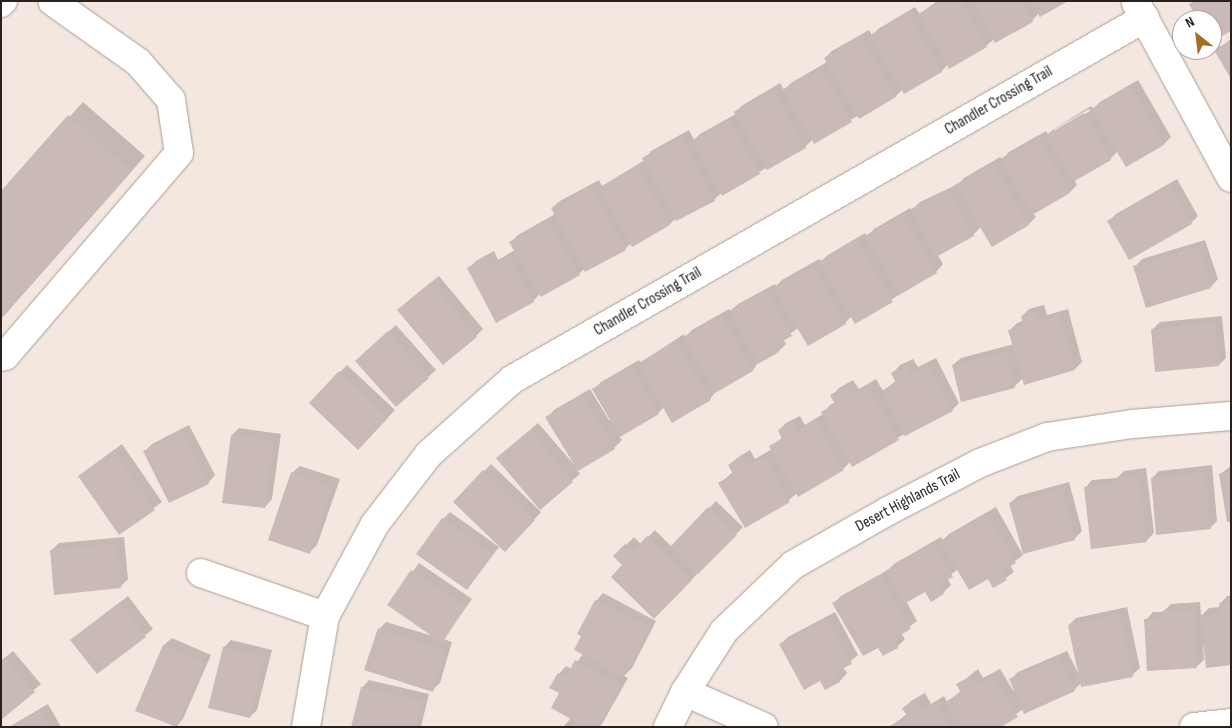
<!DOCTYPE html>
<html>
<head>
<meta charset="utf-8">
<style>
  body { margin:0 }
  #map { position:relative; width:1232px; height:728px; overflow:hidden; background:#f4e7df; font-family:"Sofia Sans Condensed",sans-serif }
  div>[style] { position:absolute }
  .shadow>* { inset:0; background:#0003 }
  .building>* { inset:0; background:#c9b9b7 }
  .roads { filter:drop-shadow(0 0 1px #a99d96) drop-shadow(0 0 1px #a99d96) }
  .minor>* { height:28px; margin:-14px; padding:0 14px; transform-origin:14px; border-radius:14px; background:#fff }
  span { translate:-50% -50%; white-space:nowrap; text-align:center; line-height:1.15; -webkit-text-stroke:4px #fff; paint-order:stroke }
  .street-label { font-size:16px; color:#27221f }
  .frame { position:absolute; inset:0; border:2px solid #27221f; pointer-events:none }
  .north { position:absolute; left:1172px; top:10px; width:50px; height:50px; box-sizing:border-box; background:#fff; border:1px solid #a9a7a5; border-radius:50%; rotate:331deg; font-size:14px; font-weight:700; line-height:20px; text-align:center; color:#27221f }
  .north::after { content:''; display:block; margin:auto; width:18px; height:22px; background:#a16f24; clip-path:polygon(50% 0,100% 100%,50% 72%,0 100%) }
</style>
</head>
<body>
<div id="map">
  <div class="shadow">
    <i style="clip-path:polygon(937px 1px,1066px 1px,1039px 13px,1032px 21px,994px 39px,986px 46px,948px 64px,942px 71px,904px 93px,902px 90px,896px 96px,812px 140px,805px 147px,722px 192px,714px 200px,676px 218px,670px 224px,633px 246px,631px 243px,625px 249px,585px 268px,579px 274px,540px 294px,533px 301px,469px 268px,476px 261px,494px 251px,498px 260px,515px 250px,511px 242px,518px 235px,555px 214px,552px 208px,560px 201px,599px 180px,602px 186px,645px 160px,651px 151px,689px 130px,694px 140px,700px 134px,736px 114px,735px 112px,743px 105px,780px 83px,784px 90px,791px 83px,827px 62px,825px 58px,832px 51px,869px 30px,872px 35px,878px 29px,915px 7px,920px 14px)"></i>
    <i style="clip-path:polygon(1231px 39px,1231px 76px,1216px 50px)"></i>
    <i style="clip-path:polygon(evenodd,1138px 80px,1171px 137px,1164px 144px,1126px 166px,1118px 151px,1110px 159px,1074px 179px,1077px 185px,1070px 192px,1033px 213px,1036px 217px,1029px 224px,992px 246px,981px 227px,973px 235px,937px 254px,943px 264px,936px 272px,855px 322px,852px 316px,845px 323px,808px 344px,798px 328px,783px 339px,786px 344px,779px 351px,759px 361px,753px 370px,717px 390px,710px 399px,664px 407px,658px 413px,619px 436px,622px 440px,614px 448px,577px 470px,580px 474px,538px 509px,541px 512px,505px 550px,454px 502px,491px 464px,538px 509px,539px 508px,498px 458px,538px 423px,577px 468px,547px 418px,554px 410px,590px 389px,609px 420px,611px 419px,594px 389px,601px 382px,639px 360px,640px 363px,684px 334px,685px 337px,692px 330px,729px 309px,730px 311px,738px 304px,775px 284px,776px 286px,782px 280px,819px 259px,821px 261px,828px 255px,865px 233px,867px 236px,874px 229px,910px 208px,912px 210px,920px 202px,958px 184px,964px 178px,1000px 157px,1002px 160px,1009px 152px,1046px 131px,1048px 134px,1055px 128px,1091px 106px,1093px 109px,1100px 102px,1138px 80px,1089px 109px,1090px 111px,1054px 131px,1054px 129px,1089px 109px)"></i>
    <i style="clip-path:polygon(83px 102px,145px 156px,1px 319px,1px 193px)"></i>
    <i style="clip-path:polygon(1177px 179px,1198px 216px,1191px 223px,1109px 221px,1116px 214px)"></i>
    <i style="clip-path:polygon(1205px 240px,1218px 279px,1211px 287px,1147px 307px,1135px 267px,1142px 259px)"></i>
    <i style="clip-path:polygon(439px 276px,483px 329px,476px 336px,406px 303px)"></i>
    <i style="clip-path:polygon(1044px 305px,1047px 315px,1068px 309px,1082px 362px,1075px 369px,1023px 378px,1014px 387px,953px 365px,961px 358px,1014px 344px,1010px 330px,1017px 323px,1023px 321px,1022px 316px,1029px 309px)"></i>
    <i style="clip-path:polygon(1222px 316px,1226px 358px,1219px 365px,1153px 329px,1160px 322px)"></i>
    <i style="clip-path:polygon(396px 325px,436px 370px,396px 405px,364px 353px)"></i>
    <i style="clip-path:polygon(936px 358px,959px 403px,952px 410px,850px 462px,843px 469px,797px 493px,789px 500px,745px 526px,720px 483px,733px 472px,729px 465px,737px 458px,750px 450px,755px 459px,772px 449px,770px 447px,783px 437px,779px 430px,786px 423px,800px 416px,805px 425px,823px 414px,830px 405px,836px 402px,832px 395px,839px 388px,853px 380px,859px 389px,876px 379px,883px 391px,897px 380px,893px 373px,900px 365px,913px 359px,918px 367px)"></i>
    <i style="clip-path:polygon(347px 365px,395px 410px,358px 448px,310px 403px)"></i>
    <i style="clip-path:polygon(189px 425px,215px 475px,208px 483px,144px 452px,152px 444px)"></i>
    <i style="clip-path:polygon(239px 428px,281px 434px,272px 499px,265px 507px,232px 435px)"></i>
    <i style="clip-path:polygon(122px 444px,162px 502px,119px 533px,79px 476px)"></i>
    <i style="clip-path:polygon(1212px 465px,1217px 521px,1210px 528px,1152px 478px,1159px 471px)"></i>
    <i style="clip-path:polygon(300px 466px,340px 479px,317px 545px,309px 553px,292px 473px)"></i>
    <i style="clip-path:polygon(1231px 466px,1231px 521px,1220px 474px)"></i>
    <i style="clip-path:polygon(1146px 468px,1154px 533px,1147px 540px,1085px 488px,1092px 480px,1117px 478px,1124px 471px)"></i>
    <i style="clip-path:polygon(1069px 482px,1082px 531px,1074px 539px,1010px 503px,1018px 496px)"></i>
    <i style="clip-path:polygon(716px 501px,743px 527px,654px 618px,624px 565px,615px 556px,634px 537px,641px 544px,655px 530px,672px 547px)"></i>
    <i style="clip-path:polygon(996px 507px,1023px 555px,1010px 565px,1014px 572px,993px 587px,988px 577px,958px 569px,947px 578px,951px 585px,943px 593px,931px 600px,925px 590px,906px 601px,917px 621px,901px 633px,905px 639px,897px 647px,883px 655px,878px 646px,834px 603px,841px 596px,888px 570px,894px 564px,941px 537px,943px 540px,949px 534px)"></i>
    <i style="clip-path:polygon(450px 512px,499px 547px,467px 589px,443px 519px)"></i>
    <i style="clip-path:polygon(124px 537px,128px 579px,121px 586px,51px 551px,59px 543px)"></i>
    <i style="clip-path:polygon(419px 563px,472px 599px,443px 639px,452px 642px,440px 683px,432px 690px,379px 629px,386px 622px,433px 636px,389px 605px)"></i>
    <i style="clip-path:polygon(603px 593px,656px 621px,632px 668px,624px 676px,628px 678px,602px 724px,599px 727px,563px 727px,571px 718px,561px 693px,559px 674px,566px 666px,572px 669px,583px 654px,596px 601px)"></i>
    <i style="clip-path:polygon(128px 596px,153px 629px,97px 673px,72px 640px)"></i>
    <i style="clip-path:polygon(1227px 596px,1231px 596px,1231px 664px,1203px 646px,1204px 660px,1196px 667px,1146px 620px,1153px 612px,1163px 612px,1171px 604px,1200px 602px,1201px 616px,1209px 608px,1220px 607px,1220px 604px)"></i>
    <i style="clip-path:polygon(1127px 607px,1140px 668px,1132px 675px,1081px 683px,1074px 690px,1023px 709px,998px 727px,890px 727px,907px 714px,904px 708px,911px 701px,925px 693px,931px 704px,944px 696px,947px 702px,961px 691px,958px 685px,978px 669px,983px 678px,1000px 669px,1014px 692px,1011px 679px,1018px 672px,1067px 651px,1080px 677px,1069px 625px,1076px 618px)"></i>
    <i style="clip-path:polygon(835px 612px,858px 655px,843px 667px,847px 673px,840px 681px,825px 688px,821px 679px,781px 644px,788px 637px)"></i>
    <i style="clip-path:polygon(172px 638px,211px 655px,183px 719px,176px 727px,137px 710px,164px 645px)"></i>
    <i style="clip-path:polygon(231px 640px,272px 650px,257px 710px,250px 717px,209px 707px,224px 647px)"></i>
    <i style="clip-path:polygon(13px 651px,41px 684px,1px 718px,1px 661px)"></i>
    <i style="clip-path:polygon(369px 680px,429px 694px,421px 727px,353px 727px,362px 688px)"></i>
    <i style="clip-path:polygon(48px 704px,61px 727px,9px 727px)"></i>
  </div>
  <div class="building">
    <i style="clip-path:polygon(941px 1px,961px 1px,987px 47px,949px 69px,918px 14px)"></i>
    <i style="clip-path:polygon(972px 1px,1021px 1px,1033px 22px,995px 43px)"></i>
    <i style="clip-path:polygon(1031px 1px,1068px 1px,1040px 17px)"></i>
    <i style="clip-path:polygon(1194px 1px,1231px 1px,1231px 31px,1212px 42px,1212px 20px,1198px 20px,1189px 4px)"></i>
    <i style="clip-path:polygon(908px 13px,942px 72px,904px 94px,869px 36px)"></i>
    <i style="clip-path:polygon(861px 36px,896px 97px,859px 119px,824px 58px)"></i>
    <i style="clip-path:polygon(1231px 41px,1231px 79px,1214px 50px)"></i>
    <i style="clip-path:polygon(820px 68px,852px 122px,814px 144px,782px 90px)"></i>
    <i style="clip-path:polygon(1130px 86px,1164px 145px,1126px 167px,1091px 109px)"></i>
    <i style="clip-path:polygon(773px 89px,806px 148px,767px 170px,734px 112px)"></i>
    <i style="clip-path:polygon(1084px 113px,1111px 160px,1073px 182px,1046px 135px)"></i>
    <i style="clip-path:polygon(68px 115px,132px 171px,1px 319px,1px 191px)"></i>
    <i style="clip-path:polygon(729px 120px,760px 174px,722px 196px,691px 141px)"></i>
    <i style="clip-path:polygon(681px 137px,715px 201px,676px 221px,642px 158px)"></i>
    <i style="clip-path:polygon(1039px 137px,1070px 193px,1032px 215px,1000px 159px)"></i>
    <i style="clip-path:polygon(993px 163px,1029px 225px,992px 247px,955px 185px)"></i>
    <i style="clip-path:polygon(637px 166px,670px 225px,632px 247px,599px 188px)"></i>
    <i style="clip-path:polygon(1170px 185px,1192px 224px,1129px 260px,1107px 221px)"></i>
    <i style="clip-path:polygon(591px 186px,626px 250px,585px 272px,551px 208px)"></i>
    <i style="clip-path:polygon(949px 189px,974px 236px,936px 257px,911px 209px)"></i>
    <i style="clip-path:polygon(902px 214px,937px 273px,899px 295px,865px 236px)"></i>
    <i style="clip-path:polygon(548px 220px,580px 275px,541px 297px,509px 242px)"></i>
    <i style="clip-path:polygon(857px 239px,893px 302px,855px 324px,819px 262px)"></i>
    <i style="clip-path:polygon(1198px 246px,1211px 288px,1146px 308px,1133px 266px)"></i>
    <i style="clip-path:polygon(509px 256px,534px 302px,496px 323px,467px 268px,486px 257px,491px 266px)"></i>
    <i style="clip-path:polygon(812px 265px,846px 324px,808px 346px,773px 288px)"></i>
    <i style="clip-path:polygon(431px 282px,477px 337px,443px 365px,397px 310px)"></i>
    <i style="clip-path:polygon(767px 290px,792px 336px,775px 345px,779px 352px,758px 364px,729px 311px)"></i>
    <i style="clip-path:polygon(1037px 311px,1040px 321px,1060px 315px,1075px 370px,1024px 385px,1008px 330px,1023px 326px,1021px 316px)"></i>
    <i style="clip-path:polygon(721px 315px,753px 371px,715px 393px,683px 337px)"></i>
    <i style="clip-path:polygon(1215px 322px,1219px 366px,1155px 372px,1151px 329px)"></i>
    <i style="clip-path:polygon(388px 331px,429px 378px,396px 407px,355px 361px)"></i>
    <i style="clip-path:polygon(676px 341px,711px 400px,672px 423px,637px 364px)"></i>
    <i style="clip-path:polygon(1006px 351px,1015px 388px,961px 402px,952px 365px)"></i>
    <i style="clip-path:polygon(928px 364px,953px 411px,905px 436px,881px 391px,896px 383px,891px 373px,906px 365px,910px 374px)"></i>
    <i style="clip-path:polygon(631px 366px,659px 414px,620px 437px,592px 389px)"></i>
    <i style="clip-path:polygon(339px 371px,388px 418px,358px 450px,309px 403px)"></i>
    <i style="clip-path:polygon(846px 386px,851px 395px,868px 386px,899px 440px,852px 467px,821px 412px,835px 404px,830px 395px)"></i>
    <i style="clip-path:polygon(583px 395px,615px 449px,578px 471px,545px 417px)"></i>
    <i style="clip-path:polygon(816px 420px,844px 470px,798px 497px,769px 446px,782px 439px,778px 430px,792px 422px,797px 431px)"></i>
    <i style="clip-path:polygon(530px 430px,573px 482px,540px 510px,496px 458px)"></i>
    <i style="clip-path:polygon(182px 431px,209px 484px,169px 503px,143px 451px)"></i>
    <i style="clip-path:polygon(231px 435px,274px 441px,265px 508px,222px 503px)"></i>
    <i style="clip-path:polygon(114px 450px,155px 510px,119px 535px,78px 476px)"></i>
    <i style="clip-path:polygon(764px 456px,790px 502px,745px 528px,718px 483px,733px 474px,728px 465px,742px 457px,747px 466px)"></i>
    <i style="clip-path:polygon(483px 470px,535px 520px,505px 552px,453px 502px)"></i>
    <i style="clip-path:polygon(1231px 471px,1231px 522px,1227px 522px,1219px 474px)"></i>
    <i style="clip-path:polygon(291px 472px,333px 487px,310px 554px,268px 540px)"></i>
    <i style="clip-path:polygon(1205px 472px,1211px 529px,1156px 535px,1151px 478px)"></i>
    <i style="clip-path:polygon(1139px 475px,1147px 542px,1091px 549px,1084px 487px,1116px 484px,1115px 478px)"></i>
    <i style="clip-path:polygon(1062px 488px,1075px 540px,1023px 554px,1009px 503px)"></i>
    <i style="clip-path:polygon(708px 507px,737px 535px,698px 574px,670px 547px)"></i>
    <i style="clip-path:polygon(988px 514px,1016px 563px,1002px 571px,1007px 580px,993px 588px,988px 579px,969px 590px,940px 541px)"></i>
    <i style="clip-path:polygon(442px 518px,493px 554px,467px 590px,416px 554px)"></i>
    <i style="clip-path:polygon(647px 536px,692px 580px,654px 619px,611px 577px,622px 565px,613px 556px,625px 544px,633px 551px)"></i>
    <i style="clip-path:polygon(117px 543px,121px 588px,54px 595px,50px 550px)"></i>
    <i style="clip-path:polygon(933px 543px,953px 577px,939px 584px,944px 594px,931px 602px,925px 592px,904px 604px,885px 571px)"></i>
    <i style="clip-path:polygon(411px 570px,466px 607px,442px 643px,387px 605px)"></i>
    <i style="clip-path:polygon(880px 575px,911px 629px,893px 639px,898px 648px,883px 656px,878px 648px,863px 656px,832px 603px)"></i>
    <i style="clip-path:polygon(595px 600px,650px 628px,624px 677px,574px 650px,581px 636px,577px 634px)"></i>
    <i style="clip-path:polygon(120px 602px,146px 637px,97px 674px,70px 640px)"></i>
    <i style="clip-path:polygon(1231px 602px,1231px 665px,1206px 668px,1200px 615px,1220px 613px,1219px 603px)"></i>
    <i style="clip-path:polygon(1194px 609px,1197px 668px,1147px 671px,1144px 619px,1163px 618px,1162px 611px)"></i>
    <i style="clip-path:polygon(1120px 614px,1133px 677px,1081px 687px,1068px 625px)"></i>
    <i style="clip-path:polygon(828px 618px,852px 664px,835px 672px,840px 682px,825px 690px,820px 681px,804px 690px,779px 644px)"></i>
    <i style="clip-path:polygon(378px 628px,446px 650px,433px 692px,364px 670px)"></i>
    <i style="clip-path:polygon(163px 645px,205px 662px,177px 727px,135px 711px)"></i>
    <i style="clip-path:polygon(223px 647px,265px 657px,250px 718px,208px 708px)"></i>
    <i style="clip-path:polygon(5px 657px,35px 692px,1px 720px,1px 661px)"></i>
    <i style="clip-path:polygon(1059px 657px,1075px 691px,1024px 714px,1009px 679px)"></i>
    <i style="clip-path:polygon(575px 660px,621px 685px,598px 727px,585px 727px,551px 708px,559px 693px,549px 688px,558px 673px,566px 677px)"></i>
    <i style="clip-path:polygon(993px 675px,1018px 717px,1001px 727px,960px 727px,945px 702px,961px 693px,956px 684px,971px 676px,976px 685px)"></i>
    <i style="clip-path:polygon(361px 687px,423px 701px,417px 727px,351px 727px)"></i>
    <i style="clip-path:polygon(917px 699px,923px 710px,937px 703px,950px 727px,888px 727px,907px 716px,902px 708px)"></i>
    <i style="clip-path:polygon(40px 710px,50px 727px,12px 727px)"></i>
  </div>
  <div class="roads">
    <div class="minor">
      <i style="left:1px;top:3px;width:3px;rotate:-45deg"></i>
      <i style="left:1136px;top:3px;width:199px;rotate:61.5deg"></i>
      <i style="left:1px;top:357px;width:4px;rotate:-14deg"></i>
      <i style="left:5px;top:356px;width:267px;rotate:-49.4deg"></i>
      <i style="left:179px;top:153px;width:54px;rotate:-98.6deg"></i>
      <i style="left:171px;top:100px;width:50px;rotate:-131deg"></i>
      <i style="left:138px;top:62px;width:105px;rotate:-144.7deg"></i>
      <i style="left:201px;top:573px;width:131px;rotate:19.1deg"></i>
      <i style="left:685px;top:692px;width:86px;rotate:23.9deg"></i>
      <i style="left:306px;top:727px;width:113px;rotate:-80.3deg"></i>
      <i style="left:325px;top:616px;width:105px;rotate:-61.5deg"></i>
      <i style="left:375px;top:524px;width:88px;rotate:-52.4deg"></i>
      <i style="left:429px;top:454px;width:113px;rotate:-41.8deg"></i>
      <i style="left:513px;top:379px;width:728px;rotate:-29.74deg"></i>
      <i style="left:668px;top:727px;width:39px;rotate:-64deg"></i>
      <i style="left:685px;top:692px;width:72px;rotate:-57.4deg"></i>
      <i style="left:724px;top:631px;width:95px;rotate:-43.7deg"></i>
      <i style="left:793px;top:565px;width:109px;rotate:-29.6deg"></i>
      <i style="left:888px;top:511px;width:104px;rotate:-27.6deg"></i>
      <i style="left:980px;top:463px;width:72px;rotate:-21.2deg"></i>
      <i style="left:1047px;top:437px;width:86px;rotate:-8.7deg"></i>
      <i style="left:1132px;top:424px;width:99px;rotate:-4.6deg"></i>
      <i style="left:1194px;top:727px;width:37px;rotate:-6deg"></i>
    </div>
  </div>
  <div class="street-label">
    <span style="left:999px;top:101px;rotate:-30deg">Chandler Crossing Trail</span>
    <span style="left:648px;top:302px;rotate:-30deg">Chandler Crossing Trail</span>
    <span style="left:908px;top:501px;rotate:-28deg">Desert Highlands Trail</span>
  </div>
  <div class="frame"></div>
  <div class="north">N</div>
</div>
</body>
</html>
